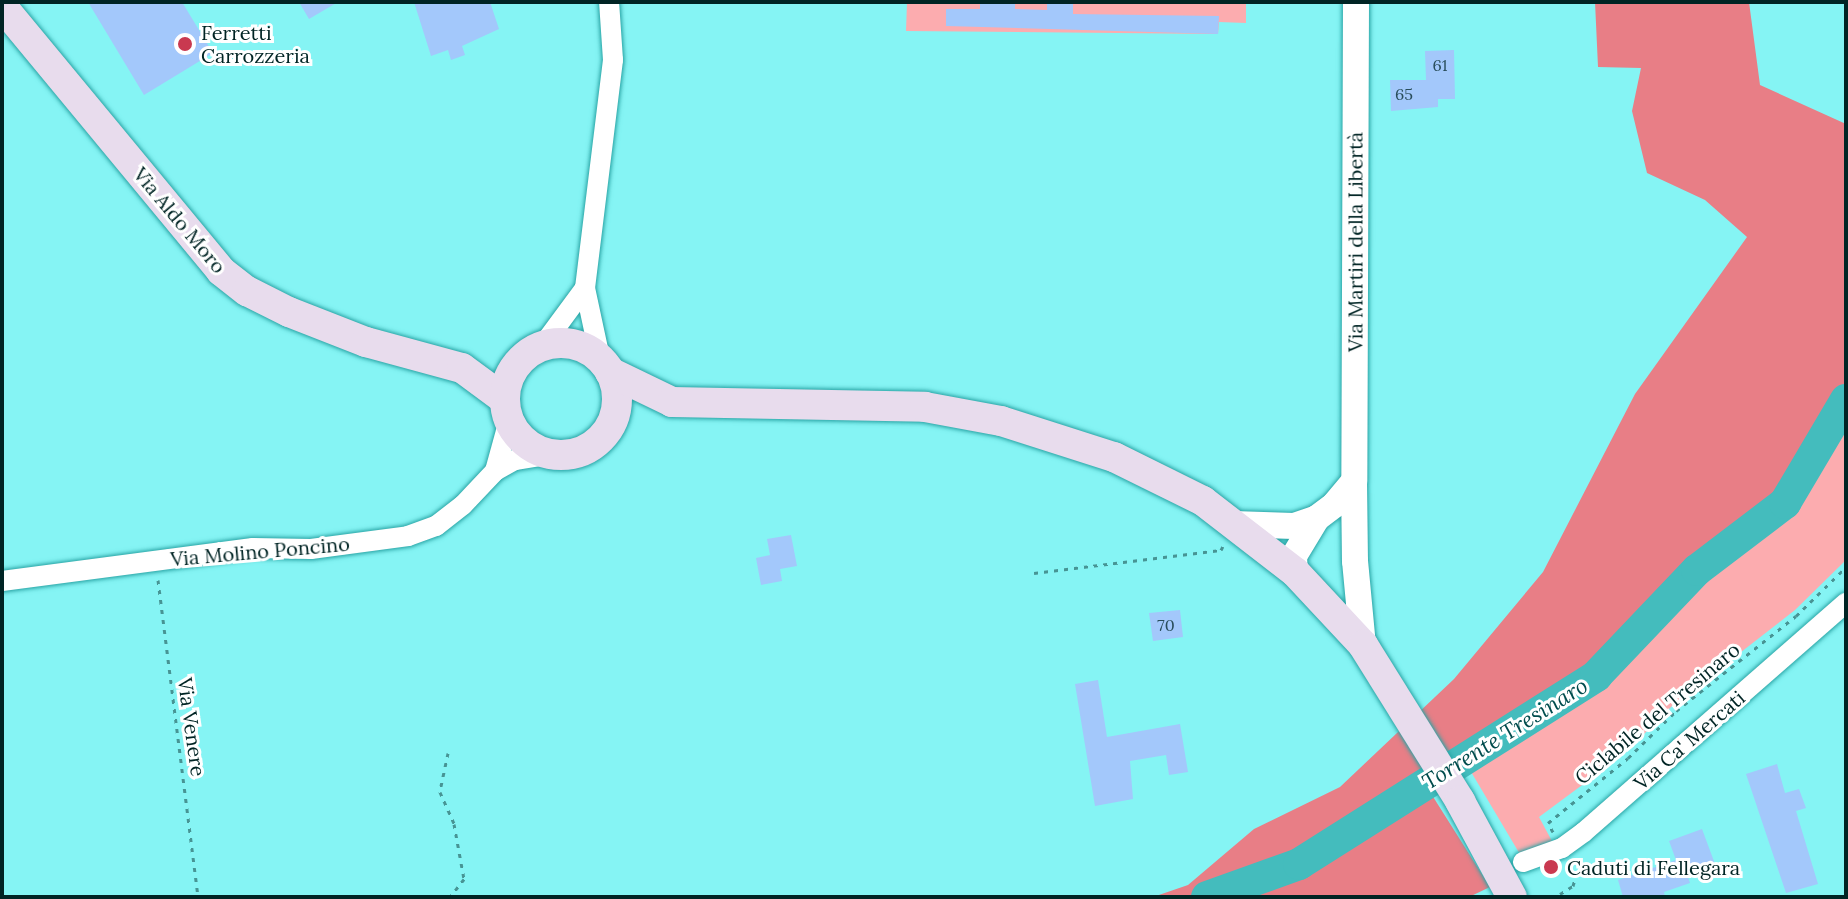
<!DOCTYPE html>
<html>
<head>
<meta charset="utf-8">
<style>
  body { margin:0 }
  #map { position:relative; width:1848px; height:899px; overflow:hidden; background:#85f4f4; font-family:Lora,serif }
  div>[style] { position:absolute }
  .green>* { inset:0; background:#fcacaf }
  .forest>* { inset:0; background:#e87e86 }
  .river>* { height:32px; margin:-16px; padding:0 16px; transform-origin:16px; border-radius:16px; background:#44bcbd }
  .building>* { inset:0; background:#a3c8fb }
  .path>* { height:3px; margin-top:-1.5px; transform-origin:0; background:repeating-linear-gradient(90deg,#479494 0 4px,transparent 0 10px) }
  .roads { filter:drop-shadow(0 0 2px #29a4a5) drop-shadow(0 0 2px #29a4a5) }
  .minor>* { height:20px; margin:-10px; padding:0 10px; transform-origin:10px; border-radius:10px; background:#fff }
  .tertiary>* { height:26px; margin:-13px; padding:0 13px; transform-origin:13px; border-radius:13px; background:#fff }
  .secondary>* { height:30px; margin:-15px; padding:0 15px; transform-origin:15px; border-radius:15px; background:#e8dced }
  .secondary>.ring { margin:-15px; padding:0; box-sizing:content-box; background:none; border:30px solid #e8dced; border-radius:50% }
  .dots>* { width:22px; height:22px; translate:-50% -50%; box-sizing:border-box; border:4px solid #fff; border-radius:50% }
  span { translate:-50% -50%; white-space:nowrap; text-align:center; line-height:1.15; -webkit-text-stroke:6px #fff; paint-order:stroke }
  .number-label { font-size:16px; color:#294d5a }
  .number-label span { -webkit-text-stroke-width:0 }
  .poi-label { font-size:20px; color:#002424 }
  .left { translate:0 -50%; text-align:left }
  .street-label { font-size:20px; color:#002424 }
  .water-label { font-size:22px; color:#004c4d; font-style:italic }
  .frame { position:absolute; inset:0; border:4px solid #002424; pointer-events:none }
</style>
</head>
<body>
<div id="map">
  <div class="green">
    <i style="clip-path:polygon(907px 2px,1246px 2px,1246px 23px,1219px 22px,1218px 34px,906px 31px)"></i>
    <i style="clip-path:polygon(1846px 400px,1846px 560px,1795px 610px,1673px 705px,1624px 754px,1539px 817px,1553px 843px,1521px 856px,1464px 760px,1596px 676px,1697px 570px,1785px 503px)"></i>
  </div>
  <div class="forest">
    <i style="clip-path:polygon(1595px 2px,1749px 2px,1760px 85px,1846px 124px,1846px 400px,1785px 503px,1697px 570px,1596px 676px,1425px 784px,1490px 887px,1469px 897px,1153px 897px,1188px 885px,1254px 829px,1340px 787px,1454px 679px,1543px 572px,1635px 394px,1747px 237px,1705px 200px,1647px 173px,1632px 111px,1641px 68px,1598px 67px)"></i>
  </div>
  <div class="river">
    <i style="left:1207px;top:897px;width:98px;rotate:-19.7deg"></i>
    <i style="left:1299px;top:864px;width:352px;rotate:-32.3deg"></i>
    <i style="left:1596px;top:676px;width:146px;rotate:-46.4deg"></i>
    <i style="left:1697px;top:570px;width:111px;rotate:-37.3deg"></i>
    <i style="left:1785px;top:503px;width:120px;rotate:-59.4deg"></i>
  </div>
  <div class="building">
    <i style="clip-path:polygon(88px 2px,182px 2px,213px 53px,144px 95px)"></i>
    <i style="clip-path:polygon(299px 2px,338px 2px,309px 19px)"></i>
    <i style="clip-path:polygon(414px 2px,490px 2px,499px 29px,462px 46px,465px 55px,451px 60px,448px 50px,431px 56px)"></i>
    <i style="clip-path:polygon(980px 2px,1015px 2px,1015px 9px,1047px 10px,1047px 2px,1073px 2px,1073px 14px,1219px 16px,1218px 34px,946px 26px,946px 9px,980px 9px)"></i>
    <i style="clip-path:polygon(1454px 50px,1455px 99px,1438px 99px,1438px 107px,1391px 111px,1390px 80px,1426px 80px,1425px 51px)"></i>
    <i style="clip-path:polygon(791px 535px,797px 566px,780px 569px,782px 581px,761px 585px,756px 558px,770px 555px,767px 539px)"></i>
    <i style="clip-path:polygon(1180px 610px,1183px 637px,1153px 641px,1149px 613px)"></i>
    <i style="clip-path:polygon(1098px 680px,1107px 737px,1180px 724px,1188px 772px,1169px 775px,1166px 755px,1130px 761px,1133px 799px,1095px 806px,1075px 684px)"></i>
    <i style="clip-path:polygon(1777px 764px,1785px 793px,1799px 789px,1806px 808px,1796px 811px,1818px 884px,1786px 893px,1746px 774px)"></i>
    <i style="clip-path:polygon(1702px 829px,1715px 864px,1687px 874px,1690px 883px,1664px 892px,1665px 897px,1623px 897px,1618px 880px,1676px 860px,1669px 841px)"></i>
  </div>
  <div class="path">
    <i style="left:1034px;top:573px;width:188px;rotate:-7deg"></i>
    <i style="left:1221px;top:550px;width:4px;rotate:-63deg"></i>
    <i style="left:158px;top:580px;width:320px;rotate:82.8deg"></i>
    <i style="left:448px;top:753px;width:40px;rotate:102deg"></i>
    <i style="left:440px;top:792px;width:35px;rotate:66deg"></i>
    <i style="left:454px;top:824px;width:56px;rotate:79.7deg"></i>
    <i style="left:464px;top:879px;width:23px;rotate:128deg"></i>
    <i style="left:1553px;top:832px;width:10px;rotate:-119deg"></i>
    <i style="left:1548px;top:823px;width:103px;rotate:-39.1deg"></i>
    <i style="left:1628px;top:758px;width:67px;rotate:-44.4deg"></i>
    <i style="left:1676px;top:711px;width:153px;rotate:-38.4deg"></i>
    <i style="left:1796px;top:616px;width:70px;rotate:-44.4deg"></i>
    <i style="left:1560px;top:894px;width:15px;rotate:-32deg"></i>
    <i style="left:1573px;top:886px;width:11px;rotate:-75deg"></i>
    <i style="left:1576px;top:875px;width:13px;rotate:-117deg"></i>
  </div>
  <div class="roads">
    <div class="minor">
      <i style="left:543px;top:345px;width:71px;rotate:-53.6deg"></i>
      <i style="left:600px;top:358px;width:72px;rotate:-102.1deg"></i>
      <i style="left:585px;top:288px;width:230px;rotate:-83deg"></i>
      <i style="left:613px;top:60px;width:58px;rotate:-93.9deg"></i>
      <i style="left:495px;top:471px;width:53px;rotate:-74.6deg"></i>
      <i style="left:2px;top:581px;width:253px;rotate:-7.5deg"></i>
      <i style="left:253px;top:548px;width:58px;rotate:1deg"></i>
      <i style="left:311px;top:549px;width:98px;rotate:-7.6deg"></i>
      <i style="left:408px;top:536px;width:30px;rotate:-20deg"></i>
      <i style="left:436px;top:526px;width:34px;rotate:-38deg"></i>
      <i style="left:463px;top:505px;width:47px;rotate:-46.7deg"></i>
      <i style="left:495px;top:471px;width:23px;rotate:-29deg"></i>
      <i style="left:515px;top:460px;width:37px;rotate:-9deg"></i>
      <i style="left:1523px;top:862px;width:41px;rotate:-19.7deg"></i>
      <i style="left:1562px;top:848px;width:27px;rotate:-36deg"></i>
      <i style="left:1584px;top:832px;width:348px;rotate:-41.2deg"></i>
    </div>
    <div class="tertiary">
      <i style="left:1356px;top:2px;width:479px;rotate:90.2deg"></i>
      <i style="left:1354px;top:481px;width:80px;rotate:89.3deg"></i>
      <i style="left:1355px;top:561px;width:84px;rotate:84.6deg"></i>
      <i style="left:1233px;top:524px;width:61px;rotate:1.9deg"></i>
      <i style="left:1294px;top:526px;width:24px;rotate:-19deg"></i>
      <i style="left:1317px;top:518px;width:21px;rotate:-37deg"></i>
      <i style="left:1334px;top:505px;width:31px;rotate:-50deg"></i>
      <i style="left:1295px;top:572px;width:16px;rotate:-94deg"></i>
      <i style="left:1294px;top:556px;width:44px;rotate:-58.8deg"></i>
    </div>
    <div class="secondary">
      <i style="left:2px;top:6px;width:344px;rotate:50.4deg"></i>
      <i style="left:221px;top:271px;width:33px;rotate:38deg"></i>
      <i style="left:247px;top:291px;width:47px;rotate:26.6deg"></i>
      <i style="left:289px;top:312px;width:83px;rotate:21.3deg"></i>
      <i style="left:366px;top:342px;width:99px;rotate:15.2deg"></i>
      <i style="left:462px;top:368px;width:52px;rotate:36.4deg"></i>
      <i class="ring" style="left:505px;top:343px;width:82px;height:82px"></i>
      <i style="left:610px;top:372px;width:69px;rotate:25.8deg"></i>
      <i style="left:672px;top:402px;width:253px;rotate:1.1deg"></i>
      <i style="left:925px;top:407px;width:77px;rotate:10.4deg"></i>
      <i style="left:1001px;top:421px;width:119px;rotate:17.7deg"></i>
      <i style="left:1114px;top:457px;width:99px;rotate:26.3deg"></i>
      <i style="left:1203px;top:501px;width:116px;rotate:37.7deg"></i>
      <i style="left:1295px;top:572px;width:100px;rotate:47deg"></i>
      <i style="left:1363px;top:645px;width:184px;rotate:58.1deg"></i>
      <i style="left:1460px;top:801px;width:109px;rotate:61.6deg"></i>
    </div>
  </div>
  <div class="dots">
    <i style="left:185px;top:44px;background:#c93950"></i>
    <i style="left:1551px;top:867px;background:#c93950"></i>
  </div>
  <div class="number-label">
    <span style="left:1440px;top:65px">61</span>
    <span style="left:1404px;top:94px">65</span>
    <span style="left:1166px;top:625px">70</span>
  </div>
  <div class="poi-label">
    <span class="left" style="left:201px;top:44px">Ferretti<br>Carrozzeria</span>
    <span class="left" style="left:1567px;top:867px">Caduti di Fellegara</span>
  </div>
  <div class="street-label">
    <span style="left:180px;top:220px;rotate:50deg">Via Aldo Moro</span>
    <span style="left:1355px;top:242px;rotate:-90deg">Via Martiri della Libertà</span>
    <span style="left:260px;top:551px;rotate:-5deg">Via Molino Poncino</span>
    <span style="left:1657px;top:713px;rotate:-40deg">Ciclabile del Tresinaro</span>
    <span style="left:192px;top:727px;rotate:82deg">Via Venere</span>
    <span style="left:1689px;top:740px;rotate:-41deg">Via Ca' Mercati</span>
  </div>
  <div class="water-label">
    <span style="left:1505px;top:734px;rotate:-32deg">Torrente Tresinaro</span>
  </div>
  <div class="frame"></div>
</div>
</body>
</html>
